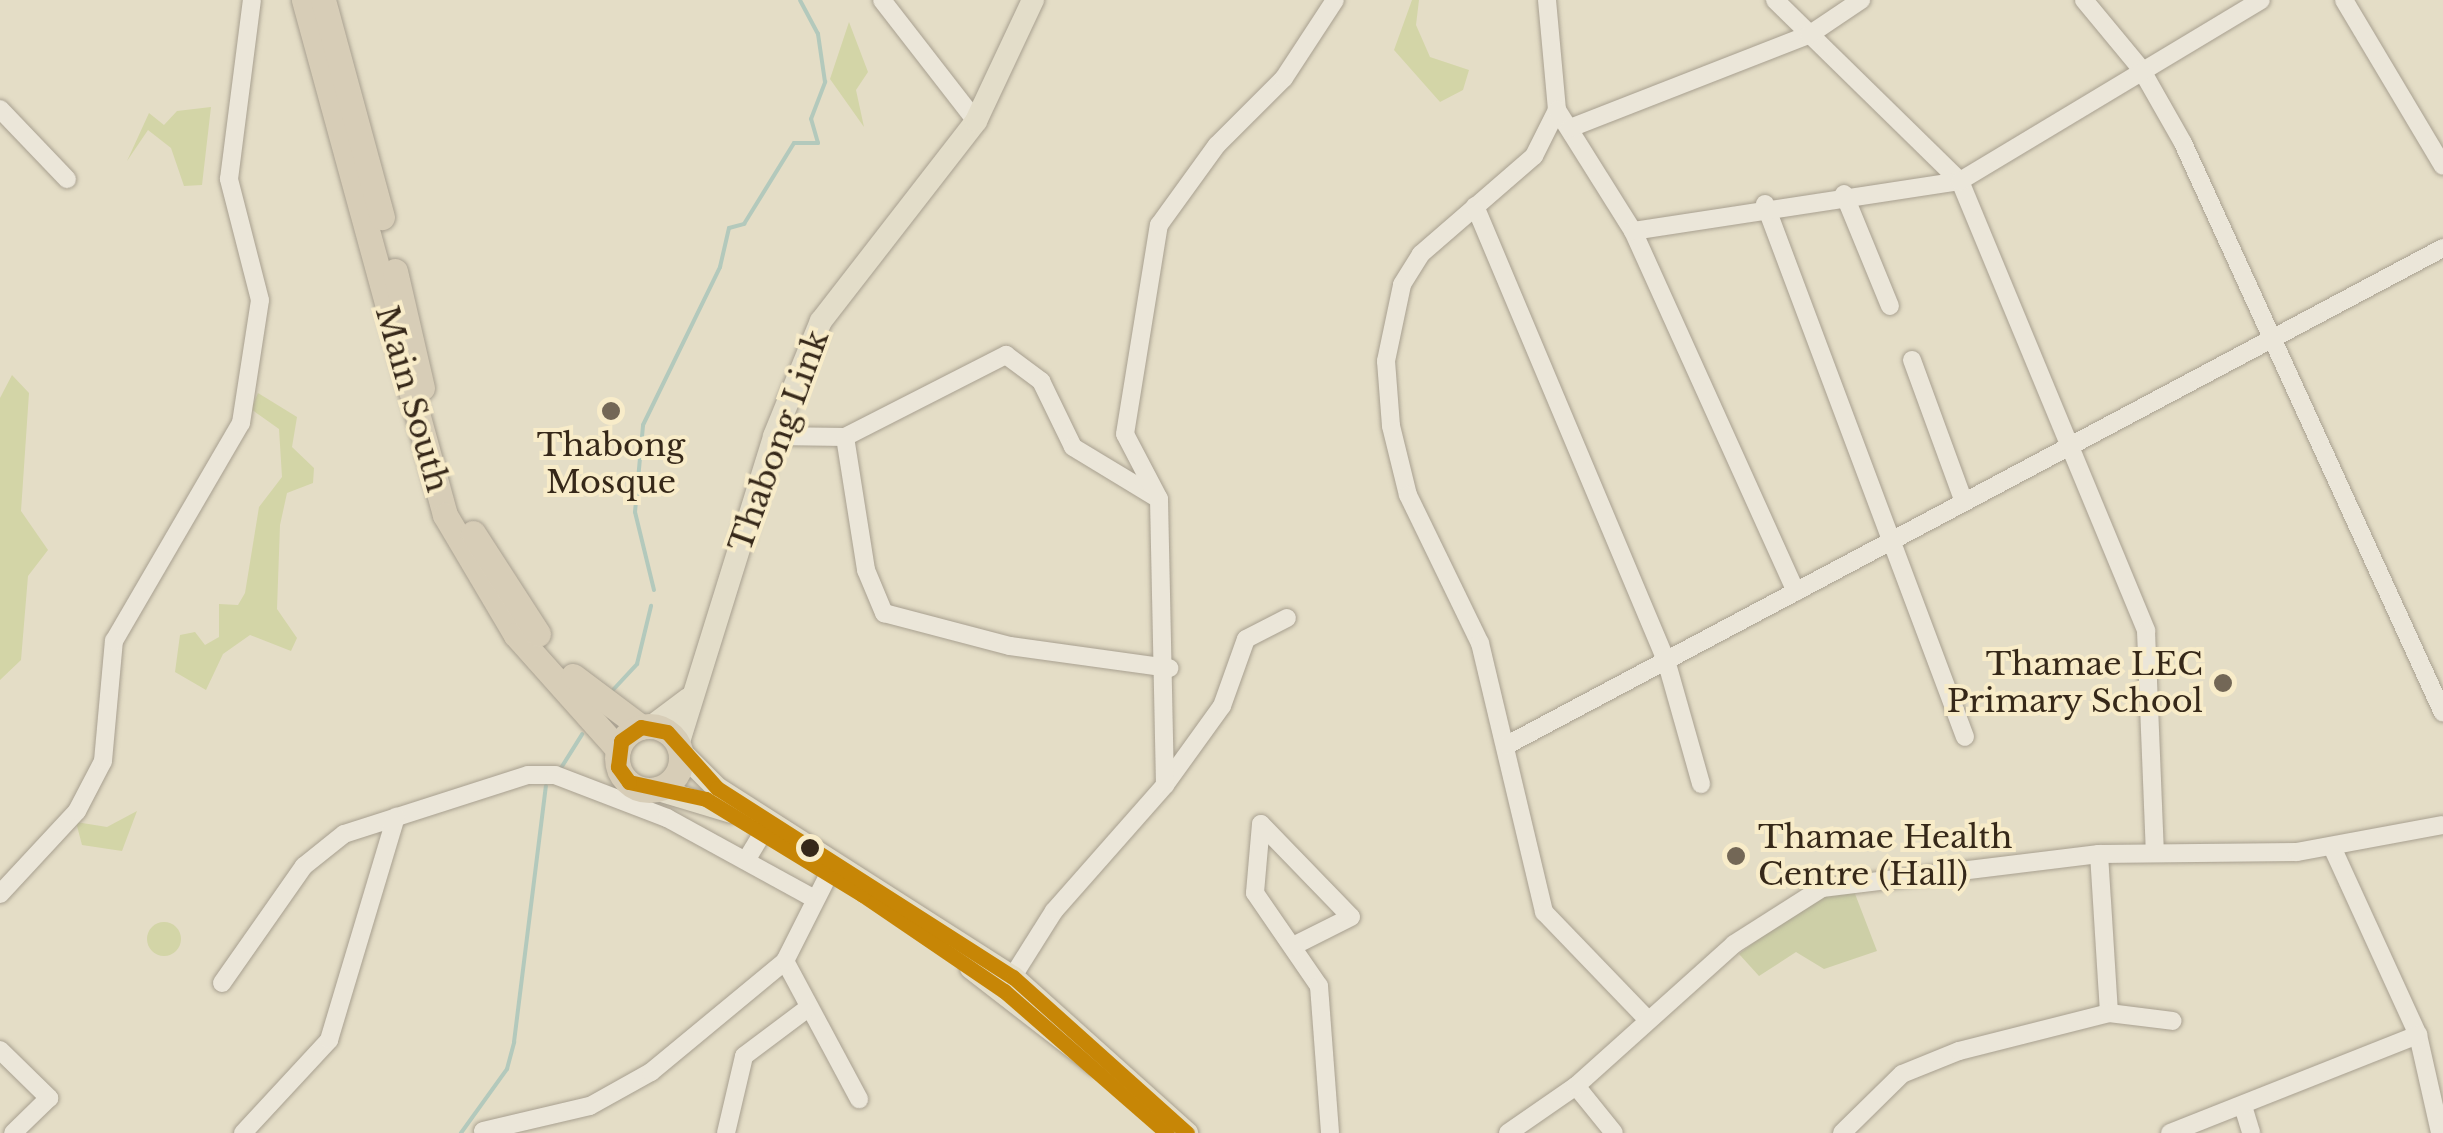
<!DOCTYPE html>
<html>
<head>
<meta charset="utf-8">
<style>
  body { margin:0 }
  #map { position:relative; width:2443px; height:1133px; overflow:hidden; background:#e4ddc6; font-family:"Libre Baskerville",serif }
  div>[style] { position:absolute }
  .green>* { inset:0; background:#d3d5a7 }
  .round { border-radius:50% }
  .cemetery>* { inset:0; background:#cdcfa7 }
  .stream>* { height:4px; margin:-2px; padding:0 2px; transform-origin:2px; border-radius:2px; background:#b3c9bc }
  .roads { filter:drop-shadow(0 0 2px #a8a090) drop-shadow(0 0 2px #a8a090) }
  .minor>* { height:18px; margin:-9px; padding:0 9px; transform-origin:9px; border-radius:9px; background:#ebe6d9 }
  .major>* { height:22px; margin:-11px; padding:0 11px; transform-origin:11px; border-radius:11px; background:#e3ddc9 }
  .highway>* { height:25px; margin:-12.5px; padding:0 12.5px; transform-origin:12.5px; border-radius:12.5px; background:#d7cdb7 }
  .highway>.ring { margin:-12.5px; padding:0; box-sizing:content-box; background:none; border:25px solid #d7cdb7; border-radius:50% }
  .bus-1>* { height:15px; margin:-7.5px; padding:0 7.5px; transform-origin:7.5px; border-radius:7.5px; background:#c78606 }
  .dots>* { width:28px; height:28px; translate:-50% -50%; box-sizing:border-box; border:5px solid #f8ecc9; border-radius:50% }
  span { translate:-50% -50%; white-space:nowrap; text-align:center; line-height:1.15; -webkit-text-stroke:8px #f8ecc9; paint-order:stroke }
  .street-label { font-size:32px; color:#362819 }
  .poi-label { font-size:32px; color:#362819 }
  .right { translate:-100% -50%; text-align:right }
  .left { translate:0 -50%; text-align:left }
</style>
</head>
<body>
<div id="map">
  <div class="green">
    <i style="clip-path:polygon(1412px 0,1419px 0,1416px 25px,1430px 57px,1469px 70px,1463px 90px,1440px 102px,1394px 50px)"></i>
    <i style="clip-path:polygon(849px 22px,868px 72px,856px 90px,864px 127px,830px 79px)"></i>
    <i style="clip-path:polygon(211px 107px,202px 185px,184px 186px,171px 148px,148px 130px,127px 161px,149px 113px,164px 125px,177px 111px)"></i>
    <i style="clip-path:polygon(12px 375px,29px 393px,21px 511px,48px 550px,28px 576px,21px 660px,0 680px,0 398px)"></i>
    <i style="clip-path:polygon(258px 393px,297px 417px,292px 447px,314px 468px,313px 483px,287px 493px,280px 525px,277px 609px,297px 638px,291px 651px,250px 635px,223px 654px,206px 690px,175px 672px,180px 635px,195px 632px,205px 645px,219px 637px,219px 604px,238px 605px,245px 593px,259px 507px,282px 477px,279px 429px,251px 409px)"></i>
    <i style="clip-path:polygon(137px 811px,122px 851px,82px 845px,76px 822px,107px 827px)"></i>
    <i class="round" style="left:147px;top:922px;width:34px;height:34px"></i>
  </div>
  <div class="cemetery">
    <i style="clip-path:polygon(1852px 886px,1877px 951px,1824px 969px,1796px 952px,1759px 976px,1739px 954px,1808px 901px)"></i>
  </div>
  <div class="stream">
    <i style="left:654px;top:590px;width:80px;rotate:-103.7deg"></i>
    <i style="left:635px;top:512px;width:87px;rotate:-84.7deg"></i>
    <i style="left:643px;top:425px;width:176px;rotate:-64deg"></i>
    <i style="left:720px;top:267px;width:40px;rotate:-77deg"></i>
    <i style="left:729px;top:228px;width:16px;rotate:-15deg"></i>
    <i style="left:744px;top:224px;width:95px;rotate:-58.3deg"></i>
    <i style="left:794px;top:143px;width:24px"></i>
    <i style="left:818px;top:143px;width:25px;rotate:-106deg"></i>
    <i style="left:811px;top:119px;width:40px;rotate:-69deg"></i>
    <i style="left:825px;top:82px;width:49px;rotate:-98.3deg"></i>
    <i style="left:818px;top:34px;width:38px;rotate:-118deg"></i>
    <i style="left:612px;top:691px;width:37px;rotate:-47deg"></i>
    <i style="left:637px;top:664px;width:60px;rotate:-76.4deg"></i>
    <i style="left:561px;top:768px;width:40px;rotate:-58deg"></i>
    <i style="left:461px;top:1133px;width:79px;rotate:-54.3deg"></i>
    <i style="left:507px;top:1069px;width:28px;rotate:-75deg"></i>
    <i style="left:514px;top:1042px;width:258px;rotate:-82.9deg"></i>
  </div>
  <div class="roads">
    <div class="minor">
      <i style="left:882px;top:0;width:153px;rotate:52.2deg"></i>
      <i style="left:1547px;top:0;width:110px;rotate:84.8deg"></i>
      <i style="left:1557px;top:110px;width:51px;rotate:116.6deg"></i>
      <i style="left:1534px;top:156px;width:150px;rotate:139.1deg"></i>
      <i style="left:1421px;top:254px;width:36px;rotate:122deg"></i>
      <i style="left:1402px;top:285px;width:78px;rotate:101.9deg"></i>
      <i style="left:1386px;top:361px;width:65px;rotate:85.6deg"></i>
      <i style="left:1391px;top:426px;width:71px;rotate:76.2deg"></i>
      <i style="left:1408px;top:495px;width:165px;rotate:64.1deg"></i>
      <i style="left:1480px;top:643px;width:277px;rotate:76.6deg"></i>
      <i style="left:1544px;top:912px;width:150px;rotate:46.1deg"></i>
      <i style="left:1775px;top:0;width:259px;rotate:44.4deg"></i>
      <i style="left:1960px;top:181px;width:487px;rotate:67.5deg"></i>
      <i style="left:2146px;top:631px;width:221px;rotate:87.7deg"></i>
      <i style="left:2084px;top:0;width:89px;rotate:50.4deg"></i>
      <i style="left:2141px;top:69px;width:85px;rotate:60.4deg"></i>
      <i style="left:2183px;top:143px;width:626px;rotate:65.48deg"></i>
      <i style="left:2344px;top:0;width:193px;rotate:59.2deg"></i>
      <i style="left:0;top:109px;width:97px;rotate:46.3deg"></i>
      <i style="left:1557px;top:110px;width:143px;rotate:57.9deg"></i>
      <i style="left:1633px;top:231px;width:396px;rotate:65.7deg"></i>
      <i style="left:1570px;top:128px;width:256px;rotate:-21.3deg"></i>
      <i style="left:1809px;top:35px;width:63px;rotate:-33.9deg"></i>
      <i style="left:1844px;top:194px;width:121px;rotate:67.7deg"></i>
      <i style="left:1765px;top:204px;width:569px;rotate:69.43deg"></i>
      <i style="left:1475px;top:206px;width:493px;rotate:67.2deg"></i>
      <i style="left:1666px;top:660px;width:129px;rotate:74.2deg"></i>
      <i style="left:1633px;top:231px;width:331px;rotate:-8.7deg"></i>
      <i style="left:1960px;top:181px;width:351px;rotate:-31deg"></i>
      <i style="left:1912px;top:360px;width:151px;rotate:69.9deg"></i>
      <i style="left:774px;top:436px;width:71px;rotate:0.8deg"></i>
      <i style="left:845px;top:437px;width:181px;rotate:-27deg"></i>
      <i style="left:1006px;top:355px;width:44px;rotate:36.6deg"></i>
      <i style="left:1041px;top:381px;width:73px;rotate:64.1deg"></i>
      <i style="left:1073px;top:447px;width:100px;rotate:31.2deg"></i>
      <i style="left:845px;top:437px;width:135px;rotate:81deg"></i>
      <i style="left:866px;top:570px;width:47px;rotate:67.3deg"></i>
      <i style="left:884px;top:613px;width:130px;rotate:14.7deg"></i>
      <i style="left:1010px;top:646px;width:161px;rotate:7.9deg"></i>
      <i style="left:1507px;top:745px;width:1060px;rotate:-27.97deg"></i>
      <i style="left:1165px;top:785px;width:97px;rotate:-54.2deg"></i>
      <i style="left:1222px;top:706px;width:71px;rotate:-70.3deg"></i>
      <i style="left:1246px;top:639px;width:46px;rotate:-27.1deg"></i>
      <i style="left:1261px;top:824px;width:69px;rotate:95deg"></i>
      <i style="left:1255px;top:893px;width:113px;rotate:55.5deg"></i>
      <i style="left:1319px;top:986px;width:147px;rotate:85.7deg"></i>
      <i style="left:1261px;top:824px;width:129px;rotate:45.9deg"></i>
      <i style="left:1351px;top:917px;width:65px;rotate:153.4deg"></i>
      <i style="left:2332px;top:847px;width:207px;rotate:65.4deg"></i>
      <i style="left:2418px;top:1035px;width:100px;rotate:77.3deg"></i>
      <i style="left:2099px;top:854px;width:159px;rotate:86.4deg"></i>
      <i style="left:747px;top:859px;width:31px;rotate:-59deg"></i>
      <i style="left:0;top:894px;width:113px;rotate:-47.1deg"></i>
      <i style="left:77px;top:811px;width:56px;rotate:-62.5deg"></i>
      <i style="left:103px;top:761px;width:121px;rotate:-84.8deg"></i>
      <i style="left:114px;top:641px;width:252px;rotate:-59.8deg"></i>
      <i style="left:241px;top:423px;width:124px;rotate:-81.2deg"></i>
      <i style="left:260px;top:300px;width:125px;rotate:-104.4deg"></i>
      <i style="left:229px;top:179px;width:180px;rotate:-82.7deg"></i>
      <i style="left:785px;top:961px;width:157px;rotate:61.8deg"></i>
      <i style="left:222px;top:983px;width:143px;rotate:-55deg"></i>
      <i style="left:304px;top:866px;width:51px;rotate:-38.7deg"></i>
      <i style="left:344px;top:834px;width:193px;rotate:-17.8deg"></i>
      <i style="left:528px;top:775px;width:27px"></i>
      <i style="left:555px;top:775px;width:120px;rotate:21deg"></i>
      <i style="left:667px;top:818px;width:166px;rotate:28.7deg"></i>
      <i style="left:1008px;top:984px;width:86px;rotate:-57.8deg"></i>
      <i style="left:1054px;top:911px;width:168px;rotate:-48.6deg"></i>
      <i style="left:1165px;top:785px;width:286px;rotate:-91.2deg"></i>
      <i style="left:1159px;top:499px;width:73px;rotate:-117.6deg"></i>
      <i style="left:1125px;top:434px;width:212px;rotate:-80.8deg"></i>
      <i style="left:1159px;top:225px;width:99px;rotate:-54.1deg"></i>
      <i style="left:1217px;top:145px;width:95px;rotate:-45deg"></i>
      <i style="left:1284px;top:78px;width:93px;rotate:-56.8deg"></i>
      <i style="left:0;top:1050px;width:69px;rotate:44.4deg"></i>
      <i style="left:49px;top:1098px;width:50px;rotate:135.8deg"></i>
      <i style="left:1576px;top:1086px;width:60px;rotate:51deg"></i>
      <i style="left:2243px;top:1106px;width:28px;rotate:73deg"></i>
      <i style="left:483px;top:1131px;width:110px;rotate:-13.2deg"></i>
      <i style="left:590px;top:1106px;width:70px;rotate:-29.1deg"></i>
      <i style="left:651px;top:1072px;width:174px;rotate:-39.6deg"></i>
      <i style="left:785px;top:961px;width:97px;rotate:-63.2deg"></i>
      <i style="left:243px;top:1133px;width:127px;rotate:-47.2deg"></i>
      <i style="left:329px;top:1040px;width:233px;rotate:-73.3deg"></i>
      <i style="left:726px;top:1133px;width:79px;rotate:-76.8deg"></i>
      <i style="left:744px;top:1056px;width:75px;rotate:-36.9deg"></i>
      <i style="left:1508px;top:1133px;width:83px;rotate:-34.7deg"></i>
      <i style="left:1576px;top:1086px;width:212px;rotate:-41.9deg"></i>
      <i style="left:1734px;top:944px;width:104px;rotate:-32.5deg"></i>
      <i style="left:1822px;top:888px;width:279px;rotate:-7deg"></i>
      <i style="left:2099px;top:854px;width:198px;rotate:-0.6deg"></i>
      <i style="left:2297px;top:852px;width:148px;rotate:-10.5deg"></i>
      <i style="left:1842px;top:1133px;width:84px;rotate:-44.5deg"></i>
      <i style="left:1902px;top:1074px;width:61px;rotate:-22deg"></i>
      <i style="left:1959px;top:1051px;width:155px;rotate:-14.2deg"></i>
      <i style="left:2109px;top:1013px;width:64px;rotate:7.1deg"></i>
      <i style="left:2170px;top:1133px;width:267px;rotate:-21.6deg"></i>
    </div>
    <div class="major">
      <i style="left:652px;top:726px;width:45px;rotate:-36.9deg"></i>
      <i style="left:678px;top:745px;width:324px;rotate:-72.7deg"></i>
      <i style="left:774px;top:436px;width:124px;rotate:-67.8deg"></i>
      <i style="left:821px;top:321px;width:253px;rotate:-52.2deg"></i>
      <i style="left:976px;top:121px;width:134px;rotate:-64.8deg"></i>
      <i style="left:680px;top:751px;width:52px;rotate:45deg"></i>
      <i style="left:717px;top:788px;width:351px;rotate:32.6deg"></i>
      <i style="left:1013px;top:977px;width:234px;rotate:41.9deg"></i>
      <i style="left:655px;top:789px;width:79px;rotate:16.8deg"></i>
      <i style="left:971px;top:968px;width:158px;rotate:37.8deg"></i>
    </div>
    <div class="highway">
      <i style="left:304px;top:0;width:534px;rotate:74.69deg"></i>
      <i style="left:445px;top:515px;width:139px;rotate:59.4deg"></i>
      <i style="left:516px;top:635px;width:153px;rotate:48.2deg"></i>
      <i style="left:323px;top:0;width:225px;rotate:74.8deg"></i>
      <i style="left:395px;top:271px;width:120px;rotate:77deg"></i>
      <i style="left:473px;top:533px;width:120px;rotate:57.2deg"></i>
      <i style="left:573px;top:676px;width:85px;rotate:36.9deg"></i>
      <i class="ring" style="left:617px;top:726px;width:39px;height:39px"></i>
    </div>
  </div>
  <div class="bus-1">
    <i style="left:1167px;top:1133px;width:216px;rotate:-138.9deg"></i>
    <i style="left:1004px;top:991px;width:171px;rotate:-145.8deg"></i>
    <i style="left:863px;top:895px;width:184px;rotate:-148.6deg"></i>
    <i style="left:706px;top:799px;width:79px;rotate:-167.6deg"></i>
    <i style="left:629px;top:782px;width:19px;rotate:-126deg"></i>
    <i style="left:618px;top:767px;width:26px;rotate:-83deg"></i>
    <i style="left:621px;top:741px;width:24px;rotate:-35deg"></i>
    <i style="left:641px;top:727px;width:26px;rotate:11deg"></i>
    <i style="left:667px;top:732px;width:75px;rotate:48.2deg"></i>
    <i style="left:717px;top:788px;width:351px;rotate:32.6deg"></i>
    <i style="left:1013px;top:977px;width:234px;rotate:41.9deg"></i>
  </div>
  <div class="dots">
    <i style="left:611px;top:411px;background:#736756"></i>
    <i style="left:2223px;top:683px;background:#736756"></i>
    <i style="left:810px;top:848px;background:#362819"></i>
    <i style="left:1736px;top:856px;background:#736756"></i>
  </div>
  <div class="street-label">
    <span style="left:412px;top:399px;rotate:74deg">Main South</span>
    <span style="left:779px;top:441px;rotate:-70deg">Thabong Link</span>
  </div>
  <div class="poi-label">
    <span style="left:611px;top:464px">Thabong<br>Mosque</span>
    <span class="right" style="left:2203px;top:683px">Thamae LEC<br>Primary School</span>
    <span class="left" style="left:1758px;top:856px">Thamae Health<br>Centre (Hall)</span>
  </div>
</div>
</body>
</html>
